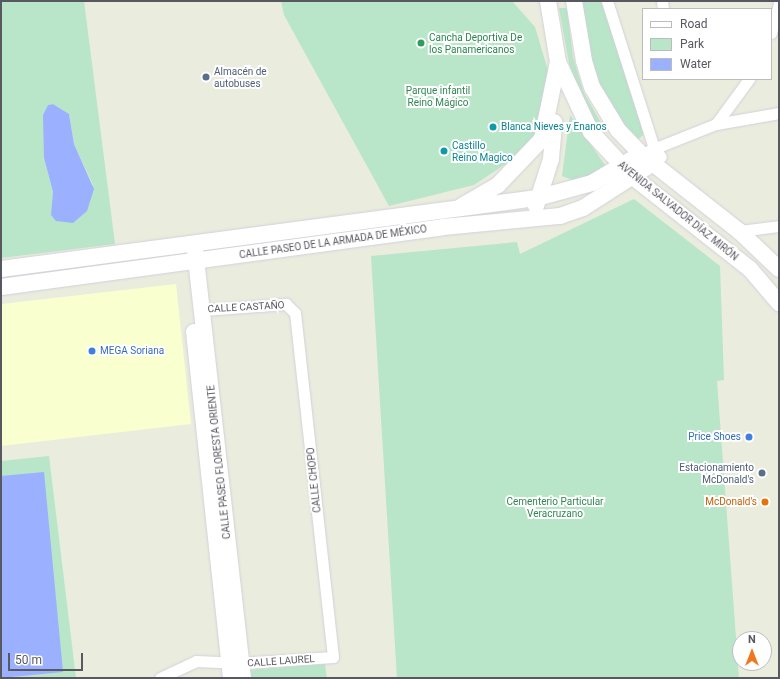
<!DOCTYPE html>
<html>
<head>
<meta charset="utf-8">
<style>
  body { margin:0 }
  #map { position:relative; width:780px; height:679px; overflow:hidden; background:#eaecde; font-family:Roboto,sans-serif }
  div>[style] { position:absolute }
  .commercial>* { inset:0; background:#faffd0 }
  .green>* { inset:0; background:#b9e5c8 }
  .water>* { inset:0; background:#9bb1ff }
  .roads { filter:drop-shadow(0 0 1px #d2d1d9) drop-shadow(0 0 1px #d2d1d9) }
  .street>* { height:11px; margin:-5.5px; padding:0 5.5px; transform-origin:5.5px; border-radius:5.5px; background:#fff }
  .secondary>* { height:16px; margin:-8px; padding:0 8px; transform-origin:8px; border-radius:8px; background:#fff }
  .dots>* { width:11px; height:11px; translate:-50% -50%; box-sizing:border-box; border:2px solid #fff; border-radius:50% }
  span { translate:-50% -50%; white-space:nowrap; text-align:center; line-height:1.15; -webkit-text-stroke:4px #fff; paint-order:stroke }
  .leisure-label { font-size:10px; color:#27864d }
  .left { translate:0 -50%; text-align:left }
  .service-label { font-size:10px; color:#4e5e75 }
  .right { translate:-100% -50%; text-align:right }
  .park-label { font-size:10px; color:#318652 }
  .culture-label { font-size:10px; color:#0d838f }
  .street-label { font-size:10px; color:#575860 }
  .shop-label { font-size:10px; color:#366cbe }
  .food-label { font-size:10px; color:#c56008 }
  .frame { position:absolute; inset:0; border:2px solid #575860; pointer-events:none }
  .legend { position:absolute; left:642px; top:8px; width:130px; height:72px; box-sizing:border-box; background:#fff; border:1px solid #bcbcbf; margin:0; padding:5px 7px; list-style:none; font-size:12px; color:#575860 }
  .legend li { display:flex; align-items:center; gap:8px; height:20px }
  .legend b { width:20px; border:1px solid #bcbcbf }
  .north { position:absolute; left:732px; top:631px; width:40px; height:40px; box-sizing:border-box; background:#fff; border:1px solid #bcbcbf; border-radius:50%; rotate:0deg; font-size:11px; font-weight:700; line-height:16px; text-align:center; color:#575860 }
  .north::after { content:''; display:block; margin:auto; width:14px; height:18px; background:#f07720; clip-path:polygon(50% 0,100% 100%,50% 72%,0 100%) }
  .scale { position:absolute; left:8px; top:653px; width:75px; height:18px; box-sizing:border-box; border:2px solid #575860; border-top:0; padding-left:5px; font-size:12px; line-height:14px; white-space:nowrap; color:#575860; -webkit-text-stroke:3px #fff; paint-order:stroke }
</style>
</head>
<body>
<div id="map">
  <div class="commercial">
    <i style="clip-path:polygon(176px 284px,191px 424px,1px 446px,1px 304px)"></i>
  </div>
  <div class="green">
    <i style="clip-path:polygon(evenodd,1px 1px,84px 1px,115px 244px,1px 258px,1px 1px,53px 104px,69px 114px,74px 144px,93px 185px,52px 217px,53px 192px,44px 158px,44px 115px,48px 105px,53px 104px)"></i>
    <i style="clip-path:polygon(281px 1px,512px 1px,535px 27px,552px 84px,539px 130px,516px 157px,474px 185px,389px 206px,284px 15px)"></i>
    <i style="clip-path:polygon(581px 1px,601px 1px,646px 133px,637px 140px,606px 106px,586px 56px)"></i>
    <i style="clip-path:polygon(559px 8px,567px 8px,573px 57px,584px 93px,607px 133px,583px 109px,569px 63px)"></i>
    <i style="clip-path:polygon(570px 115px,605px 165px,581px 183px,562px 176px)"></i>
    <i style="clip-path:polygon(634px 199px,720px 266px,724px 380px,717px 381px,739px 678px,397px 678px,371px 256px,517px 242px,520px 254px)"></i>
    <i style="clip-path:polygon(49px 456px,76px 678px,1px 678px,1px 461px)"></i>
    <i style="clip-path:polygon(325px 664px,327px 678px,250px 678px,249px 670px)"></i>
  </div>
  <div class="water">
    <i style="clip-path:polygon(53px 104px,69px 114px,74px 144px,94px 189px,87px 211px,73px 223px,56px 221px,51px 215px,53px 192px,44px 158px,43px 115px,48px 105px)"></i>
    <i style="clip-path:polygon(44px 472px,63px 672px,1px 678px,1px 476px)"></i>
  </div>
  <div class="roads">
    <div class="street">
      <i style="left:607px;top:1px;width:154px;rotate:72.3deg"></i>
      <i style="left:654px;top:148px;width:11px;rotate:52deg"></i>
      <i style="left:662px;top:1px;width:8px;rotate:83deg"></i>
      <i style="left:771px;top:33px;width:31px;rotate:-75deg"></i>
      <i style="left:716px;top:124px;width:56px;rotate:-53.7deg"></i>
      <i style="left:648px;top:151px;width:73px;rotate:-21.7deg"></i>
      <i style="left:716px;top:124px;width:64px;rotate:-9.9deg"></i>
      <i style="left:739px;top:231px;width:40px;rotate:-7.1deg"></i>
      <i style="left:160px;top:678px;width:40px;rotate:-25deg"></i>
      <i style="left:196px;top:661px;width:46px;rotate:2.5deg"></i>
      <i style="left:242px;top:663px;width:91px;rotate:-3.8deg"></i>
      <i style="left:333px;top:657px;width:346px;rotate:-96.3deg"></i>
      <i style="left:295px;top:313px;width:13px;rotate:-135deg"></i>
      <i style="left:286px;top:304px;width:84px;rotate:175.9deg"></i>
    </div>
    <div class="secondary">
      <i style="left:548px;top:1px;width:62px;rotate:80.7deg"></i>
      <i style="left:558px;top:62px;width:77px;rotate:64.8deg"></i>
      <i style="left:591px;top:132px;width:62px;rotate:47deg"></i>
      <i style="left:633px;top:177px;width:149px;rotate:38.2deg"></i>
      <i style="left:750px;top:269px;width:45px;rotate:49.5deg"></i>
      <i style="left:574px;top:1px;width:61px;rotate:80.5deg"></i>
      <i style="left:584px;top:61px;width:27px;rotate:73deg"></i>
      <i style="left:592px;top:87px;width:50px;rotate:58.8deg"></i>
      <i style="left:618px;top:130px;width:33px;rotate:46deg"></i>
      <i style="left:641px;top:154px;width:125px;rotate:38.2deg"></i>
      <i style="left:739px;top:231px;width:55px;rotate:43.5deg"></i>
      <i style="left:462px;top:206px;width:42px;rotate:-30.3deg"></i>
      <i style="left:498px;top:185px;width:64px;rotate:-46.3deg"></i>
      <i style="left:542px;top:139px;width:79px;rotate:-78.3deg"></i>
      <i style="left:536px;top:206px;width:49px;rotate:-72.3deg"></i>
      <i style="left:551px;top:159px;width:37px;rotate:-85deg"></i>
      <i style="left:195px;top:250px;width:431px;rotate:83.6deg"></i>
      <i style="left:1px;top:269px;width:541px;rotate:-7.55deg"></i>
      <i style="left:537px;top:198px;width:57px;rotate:-15.3deg"></i>
      <i style="left:592px;top:183px;width:57px;rotate:-30.6deg"></i>
      <i style="left:1px;top:287px;width:446px;rotate:-7.7deg"></i>
      <i style="left:443px;top:227px;width:118px;rotate:-5.4deg"></i>
      <i style="left:560px;top:216px;width:24px;rotate:-19deg"></i>
      <i style="left:583px;top:208px;width:83px;rotate:-32.7deg"></i>
      <i style="left:194px;top:332px;width:348px;rotate:83.9deg"></i>
    </div>
  </div>
  <div class="dots">
    <i style="left:421px;top:43px;background:#2e9e5b"></i>
    <i style="left:206px;top:77px;background:#5c6f8a"></i>
    <i style="left:493px;top:127px;background:#0f9aa8"></i>
    <i style="left:444px;top:151px;background:#0f9aa8"></i>
    <i style="left:92px;top:351px;background:#3f7fe0"></i>
    <i style="left:749px;top:437px;background:#3f7fe0"></i>
    <i style="left:762px;top:473px;background:#5c6f8a"></i>
    <i style="left:765px;top:502px;background:#e8710a"></i>
  </div>
  <div class="leisure-label">
    <span class="left" style="left:429px;top:43px">Cancha Deportiva De<br>los Panamericanos</span>
  </div>
  <div class="service-label">
    <span class="left" style="left:214px;top:77px">Almacén de<br>autobuses</span>
    <span class="right" style="left:754px;top:473px">Estacionamiento<br>McDonald's</span>
  </div>
  <div class="park-label">
    <span style="left:438px;top:96px">Parque infantil<br>Reino Mágico</span>
    <span style="left:555px;top:507px">Cementerio Particular<br>Veracruzano</span>
  </div>
  <div class="culture-label">
    <span class="left" style="left:501px;top:127px">Blanca Nieves y Enanos</span>
    <span class="left" style="left:452px;top:151px">Castillo<br>Reino Magico</span>
  </div>
  <div class="street-label">
    <span style="left:678px;top:211px;rotate:39deg">AVENIDA SALVADOR DÍAZ MIRÓN</span>
    <span style="left:333px;top:242px;rotate:-8deg">CALLE PASEO DE LA ARMADA DE MÉXICO</span>
    <span style="left:246px;top:307px;rotate:-3deg">CALLE CASTAÑO</span>
    <span style="left:219px;top:462px;rotate:-96deg">CALLE PASEO FLORESTA ORIENTE</span>
    <span style="left:314px;top:480px;rotate:-96deg">CALLE CHOPO</span>
    <span style="left:281px;top:661px;rotate:-4deg">CALLE LAUREL</span>
  </div>
  <div class="shop-label">
    <span class="left" style="left:100px;top:351px">MEGA Soriana</span>
    <span class="right" style="left:741px;top:437px">Price Shoes</span>
  </div>
  <div class="food-label">
    <span class="right" style="left:757px;top:502px">McDonald's</span>
  </div>
  <div class="frame"></div>
  <ul class="legend">
  <li><b style="height:5px;background:#fff"></b>Road</li>
  <li><b style="height:11px;background:#b9e5c8"></b>Park</li>
  <li><b style="height:11px;background:#9bb1ff"></b>Water</li>
  </ul>
  <div class="north">N</div>
  <div class="scale">50 m</div>
</div>
</body>
</html>
